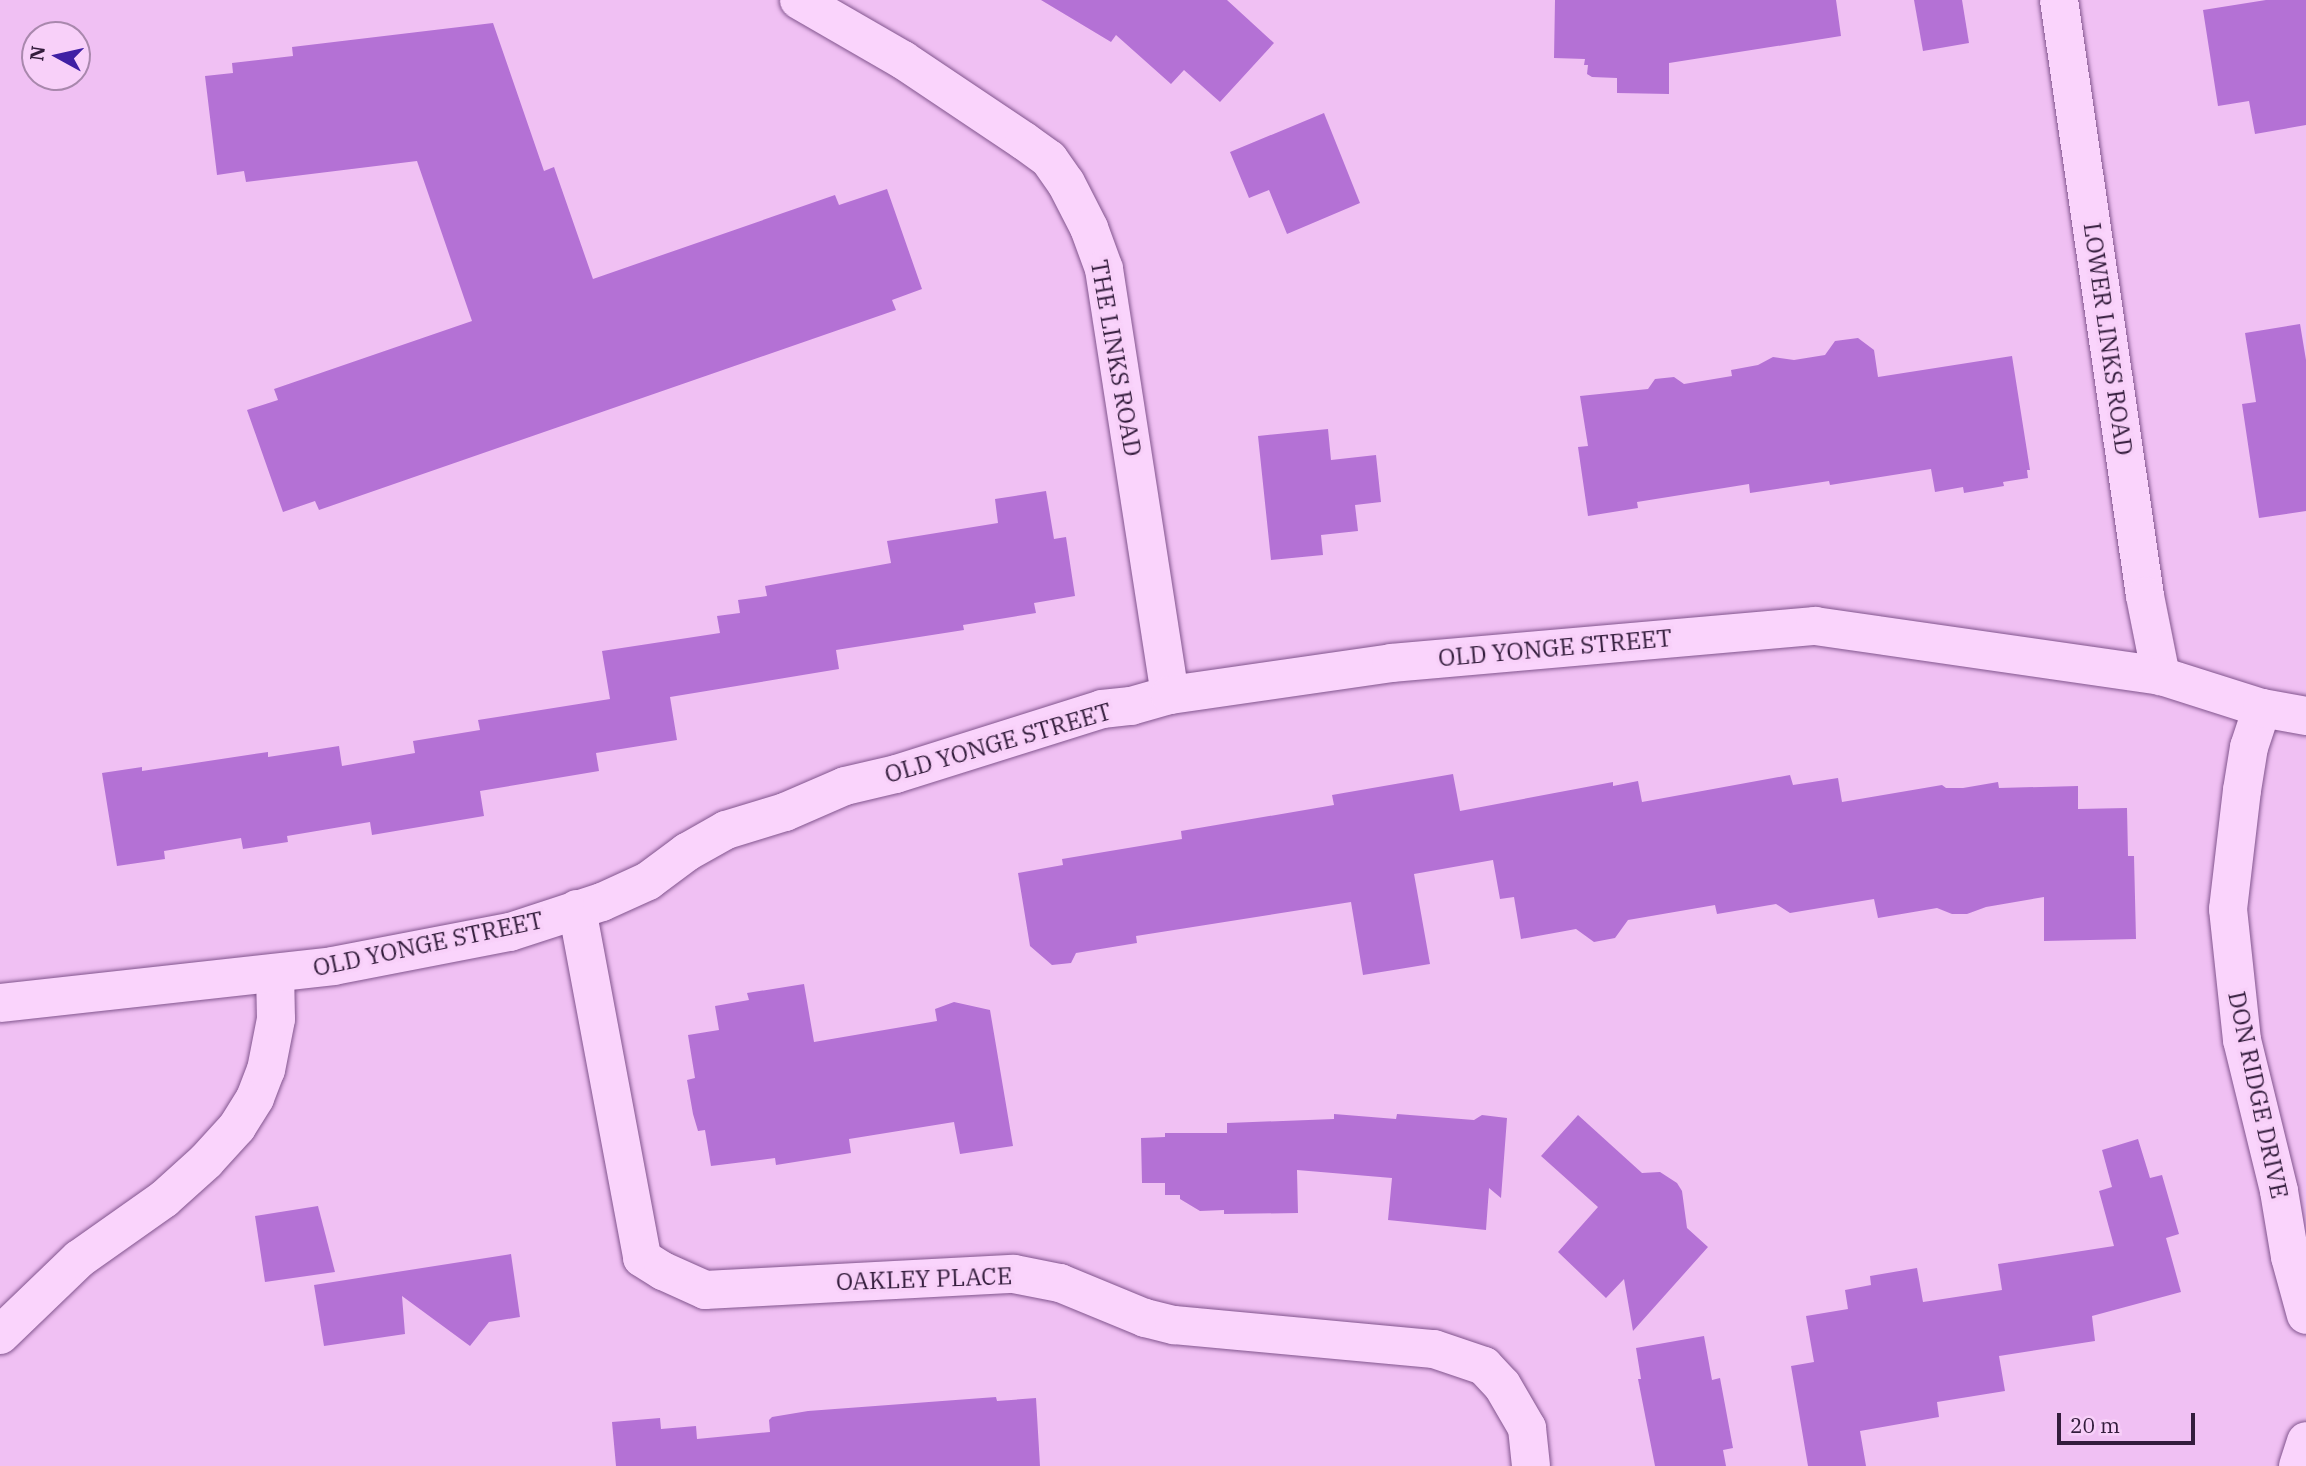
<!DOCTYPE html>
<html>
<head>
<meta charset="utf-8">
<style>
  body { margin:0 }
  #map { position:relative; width:2306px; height:1466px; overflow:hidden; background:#f0c0f3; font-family:"IBM Plex Serif",serif }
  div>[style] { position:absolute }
  .building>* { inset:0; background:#b471d5 }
  .roads { filter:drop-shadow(0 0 2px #82558e) drop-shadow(0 0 2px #82558e) }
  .minor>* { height:38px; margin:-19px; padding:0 19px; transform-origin:19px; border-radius:19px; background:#fad4fc }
  .tertiary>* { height:38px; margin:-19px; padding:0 19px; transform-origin:19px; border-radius:19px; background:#fad4fc }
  span { translate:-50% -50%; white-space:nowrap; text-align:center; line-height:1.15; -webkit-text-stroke:7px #f8d0f9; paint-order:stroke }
  .street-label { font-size:24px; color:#331c3c }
  .north { position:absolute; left:21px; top:21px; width:70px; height:70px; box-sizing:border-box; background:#f8d0f9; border:2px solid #a988ad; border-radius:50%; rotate:278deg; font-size:19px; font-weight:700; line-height:28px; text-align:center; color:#331c3c }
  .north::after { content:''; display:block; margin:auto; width:24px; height:32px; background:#3f1fa4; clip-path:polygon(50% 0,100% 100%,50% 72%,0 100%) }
  .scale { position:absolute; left:2057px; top:1413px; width:138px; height:32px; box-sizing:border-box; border:4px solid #331c3c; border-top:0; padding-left:9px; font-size:21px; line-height:24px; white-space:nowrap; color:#331c3c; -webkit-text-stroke:5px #f8d0f9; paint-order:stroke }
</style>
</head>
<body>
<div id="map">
  <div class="building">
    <i style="clip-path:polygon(1041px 0,1227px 0,1274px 43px,1220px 102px,1184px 70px,1171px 84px,1116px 35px,1111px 42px)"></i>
    <i style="clip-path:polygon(1555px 0,1836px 0,1841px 36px,1669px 63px,1669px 94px,1617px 93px,1617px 78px,1592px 77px,1587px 74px,1588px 65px,1584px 65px,1585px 59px,1554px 58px)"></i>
    <i style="clip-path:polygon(1914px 0,1962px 0,1969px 43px,1923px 51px)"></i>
    <i style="clip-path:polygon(2266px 0,2306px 0,2306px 125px,2255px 134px,2249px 101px,2218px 106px,2203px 10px)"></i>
    <i style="clip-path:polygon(493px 23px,544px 171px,554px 167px,593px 279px,835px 195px,839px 205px,887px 189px,922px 289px,892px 300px,896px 310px,319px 510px,315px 501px,283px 512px,247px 410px,278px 400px,274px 389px,472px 321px,417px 161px,246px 182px,244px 171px,217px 175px,205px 76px,233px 73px,232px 63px,293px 56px,292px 47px)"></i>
    <i style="clip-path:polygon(1324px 113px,1360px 203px,1287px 234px,1269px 190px,1249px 198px,1230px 152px)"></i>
    <i style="clip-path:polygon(2300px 324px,2306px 360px,2306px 511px,2259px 518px,2242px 404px,2256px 402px,2245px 333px)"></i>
    <i style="clip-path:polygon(1858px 338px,1874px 350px,1878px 377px,2012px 356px,2030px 470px,2027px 470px,2028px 478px,2003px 482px,2004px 486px,1964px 493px,1963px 487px,1935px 492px,1931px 469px,1830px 485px,1829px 481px,1750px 493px,1749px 484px,1637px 502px,1638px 508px,1588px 516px,1578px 447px,1588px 446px,1580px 396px,1648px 389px,1655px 379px,1674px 377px,1684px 384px,1732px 376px,1731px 370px,1758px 365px,1773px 357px,1794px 360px,1825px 355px,1835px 341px)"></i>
    <i style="clip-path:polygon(1328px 429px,1331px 460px,1376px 455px,1381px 502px,1355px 505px,1358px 531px,1321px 535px,1323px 555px,1271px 560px,1258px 436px)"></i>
    <i style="clip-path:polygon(1046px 491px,1054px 539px,1066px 537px,1075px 596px,1034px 603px,1036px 613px,963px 625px,964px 630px,836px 650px,839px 669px,670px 697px,677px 740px,596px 753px,599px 771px,480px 791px,484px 816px,372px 835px,370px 822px,287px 836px,288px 842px,243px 849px,241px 838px,164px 851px,165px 859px,117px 866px,102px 773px,142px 767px,142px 771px,268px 752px,268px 757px,339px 746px,342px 766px,415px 753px,413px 741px,480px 730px,478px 720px,610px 699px,602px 651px,720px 633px,717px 616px,740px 613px,738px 600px,767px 596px,765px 586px,891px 563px,887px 541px,998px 523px,995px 499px)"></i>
    <i style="clip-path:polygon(1453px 774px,1460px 811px,1613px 782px,1613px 786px,1638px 781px,1642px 802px,1790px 775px,1793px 785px,1838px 778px,1842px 802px,1942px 785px,1946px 788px,1963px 788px,1998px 782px,1999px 788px,2078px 786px,2078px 809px,2127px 808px,2128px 856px,2134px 856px,2136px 939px,2044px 941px,2044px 897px,1986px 907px,1967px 914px,1952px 914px,1937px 908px,1878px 918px,1874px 899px,1790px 913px,1776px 904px,1717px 914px,1715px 905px,1628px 920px,1615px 938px,1594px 942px,1576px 929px,1521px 939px,1514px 897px,1500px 899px,1493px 860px,1414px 874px,1430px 964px,1363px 975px,1351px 902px,1136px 936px,1137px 943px,1076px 953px,1071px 963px,1052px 965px,1030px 946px,1018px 873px,1063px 865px,1062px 859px,1182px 839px,1181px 831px,1334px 805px,1332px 795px)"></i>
    <i style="clip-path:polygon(804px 984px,814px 1042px,937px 1021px,935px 1009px,954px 1002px,990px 1010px,1013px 1146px,960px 1154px,954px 1122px,849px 1139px,851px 1153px,776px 1165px,775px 1158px,711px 1166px,705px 1130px,698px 1131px,693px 1114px,687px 1080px,695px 1078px,688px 1035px,719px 1030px,715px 1006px,749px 1000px,747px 993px)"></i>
    <i style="clip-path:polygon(1334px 1114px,1396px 1119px,1397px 1114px,1474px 1120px,1482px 1115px,1507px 1118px,1501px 1198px,1489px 1188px,1486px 1230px,1388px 1220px,1392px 1178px,1297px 1170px,1298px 1213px,1224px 1214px,1224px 1210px,1200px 1211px,1180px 1199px,1180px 1195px,1165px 1195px,1165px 1183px,1142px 1183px,1141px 1138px,1165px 1137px,1165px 1133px,1227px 1133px,1227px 1123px,1334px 1119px)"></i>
    <i style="clip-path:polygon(1578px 1115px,1642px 1173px,1660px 1172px,1677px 1183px,1682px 1191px,1687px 1228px,1708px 1247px,1633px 1331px,1624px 1279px,1606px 1298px,1558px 1252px,1598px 1207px,1541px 1156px)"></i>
    <i style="clip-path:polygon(2138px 1139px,2150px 1178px,2162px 1175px,2179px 1234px,2166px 1238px,2181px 1292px,2092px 1316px,2095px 1341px,1999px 1356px,2005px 1391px,1937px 1402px,1939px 1417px,1860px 1431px,1866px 1466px,1808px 1466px,1791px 1366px,1814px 1362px,1806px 1316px,1848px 1309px,1845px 1290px,1871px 1285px,1870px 1276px,1917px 1268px,1923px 1302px,2002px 1290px,1998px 1264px,2114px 1246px,2099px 1191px,2112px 1187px,2102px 1150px)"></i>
    <i style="clip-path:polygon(318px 1206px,335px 1272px,265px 1282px,255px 1216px)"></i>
    <i style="clip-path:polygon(511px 1254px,520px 1317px,489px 1322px,470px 1346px,402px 1296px,405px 1334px,324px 1346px,314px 1285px)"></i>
    <i style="clip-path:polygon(1704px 1336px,1712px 1380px,1720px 1378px,1733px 1448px,1723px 1450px,1726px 1466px,1655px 1466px,1638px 1379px,1641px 1379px,1636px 1348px)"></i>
    <i style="clip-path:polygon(996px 1397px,997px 1401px,1036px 1398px,1040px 1466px,616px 1466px,612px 1422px,660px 1418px,661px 1429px,696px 1426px,697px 1439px,770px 1432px,769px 1420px,772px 1417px,808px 1411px)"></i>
  </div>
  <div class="roads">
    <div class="minor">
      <i style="left:799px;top:0;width:120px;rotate:30deg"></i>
      <i style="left:903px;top:60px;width:146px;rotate:33.8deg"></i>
      <i style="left:1024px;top:141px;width:31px;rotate:36deg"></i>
      <i style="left:1049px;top:159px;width:29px;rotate:55deg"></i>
      <i style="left:1066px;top:183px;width:51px;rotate:62.9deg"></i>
      <i style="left:1089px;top:228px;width:44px;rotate:69.9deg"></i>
      <i style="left:1104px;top:269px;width:431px;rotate:81.2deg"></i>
      <i style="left:2059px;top:0;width:602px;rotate:81.79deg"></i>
      <i style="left:2145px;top:596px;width:82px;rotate:78.7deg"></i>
      <i style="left:2262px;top:708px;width:41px;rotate:108.4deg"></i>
      <i style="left:2249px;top:747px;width:44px;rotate:99.2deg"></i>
      <i style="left:2242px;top:790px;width:120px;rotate:96.7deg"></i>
      <i style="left:2228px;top:909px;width:132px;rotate:83.9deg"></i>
      <i style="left:2242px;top:1040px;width:155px;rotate:76.2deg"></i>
      <i style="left:2279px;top:1191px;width:67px;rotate:80.5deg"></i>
      <i style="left:2290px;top:1257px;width:60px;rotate:74.6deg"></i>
      <i style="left:577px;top:909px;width:355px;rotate:79.4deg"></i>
      <i style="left:642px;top:1258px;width:25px;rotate:32deg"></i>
      <i style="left:663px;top:1271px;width:46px;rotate:24.3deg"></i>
      <i style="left:705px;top:1290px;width:309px;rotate:-3deg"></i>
      <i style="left:1014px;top:1274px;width:47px;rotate:11.1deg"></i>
      <i style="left:1060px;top:1283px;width:92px;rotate:22.4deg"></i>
      <i style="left:1145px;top:1318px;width:30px;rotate:14deg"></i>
      <i style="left:1174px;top:1325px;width:261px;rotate:5.3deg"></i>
      <i style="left:1434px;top:1349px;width:53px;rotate:18.8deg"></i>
      <i style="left:1484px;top:1366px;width:26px;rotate:47deg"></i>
      <i style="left:1502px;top:1385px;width:50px;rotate:59.8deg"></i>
      <i style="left:1527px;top:1428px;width:38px;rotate:84deg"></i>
      <i style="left:0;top:1335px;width:110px;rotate:-43.9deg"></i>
      <i style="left:79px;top:1259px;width:104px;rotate:-35.2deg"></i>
      <i style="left:164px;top:1199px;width:57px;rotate:-42.1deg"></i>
      <i style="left:206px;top:1161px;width:46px;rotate:-47.6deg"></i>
      <i style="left:237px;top:1127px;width:34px;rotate:-58deg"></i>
      <i style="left:255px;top:1098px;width:30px;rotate:-69deg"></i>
      <i style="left:266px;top:1070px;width:52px;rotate:-78.9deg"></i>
      <i style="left:276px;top:1019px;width:46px;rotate:-91.2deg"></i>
      <i style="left:2298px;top:1466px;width:26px;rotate:-72deg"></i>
    </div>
    <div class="tertiary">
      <i style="left:0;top:1003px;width:335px;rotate:-6.3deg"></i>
      <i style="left:333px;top:966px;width:180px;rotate:-10.9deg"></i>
      <i style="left:510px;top:932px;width:97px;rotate:-18.1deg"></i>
      <i style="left:602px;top:902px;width:51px;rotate:-24.5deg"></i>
      <i style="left:648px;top:881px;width:49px;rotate:-36.6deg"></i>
      <i style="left:687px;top:852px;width:45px;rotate:-29.4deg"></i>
      <i style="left:726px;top:830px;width:62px;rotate:-17deg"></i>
      <i style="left:785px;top:812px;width:65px;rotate:-23.4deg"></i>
      <i style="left:845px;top:786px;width:52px;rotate:-13.2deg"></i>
      <i style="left:896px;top:774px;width:216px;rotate:-17.5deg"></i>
      <i style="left:1102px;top:709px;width:29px;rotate:-6deg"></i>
      <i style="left:1131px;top:706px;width:41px;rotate:-15.8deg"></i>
      <i style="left:1170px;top:695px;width:223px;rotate:-8.2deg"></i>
      <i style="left:1391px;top:663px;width:426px;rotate:-5deg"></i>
      <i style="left:1815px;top:626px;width:350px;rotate:8.2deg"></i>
      <i style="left:2161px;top:676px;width:106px;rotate:17.6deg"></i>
      <i style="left:2262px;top:708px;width:45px;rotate:10.3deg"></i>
    </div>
  </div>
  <div class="street-label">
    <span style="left:2108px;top:339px;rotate:82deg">LOWER LINKS ROAD</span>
    <span style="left:1116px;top:358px;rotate:80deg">THE LINKS ROAD</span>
    <span style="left:1555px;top:648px;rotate:-5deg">OLD YONGE STREET</span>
    <span style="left:998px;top:743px;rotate:-16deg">OLD YONGE STREET</span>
    <span style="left:428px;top:944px;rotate:-12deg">OLD YONGE STREET</span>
    <span style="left:2258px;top:1095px;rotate:78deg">DON RIDGE DRIVE</span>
    <span style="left:924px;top:1279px;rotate:-2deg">OAKLEY PLACE</span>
  </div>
  <div class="north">N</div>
  <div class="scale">20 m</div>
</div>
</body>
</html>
